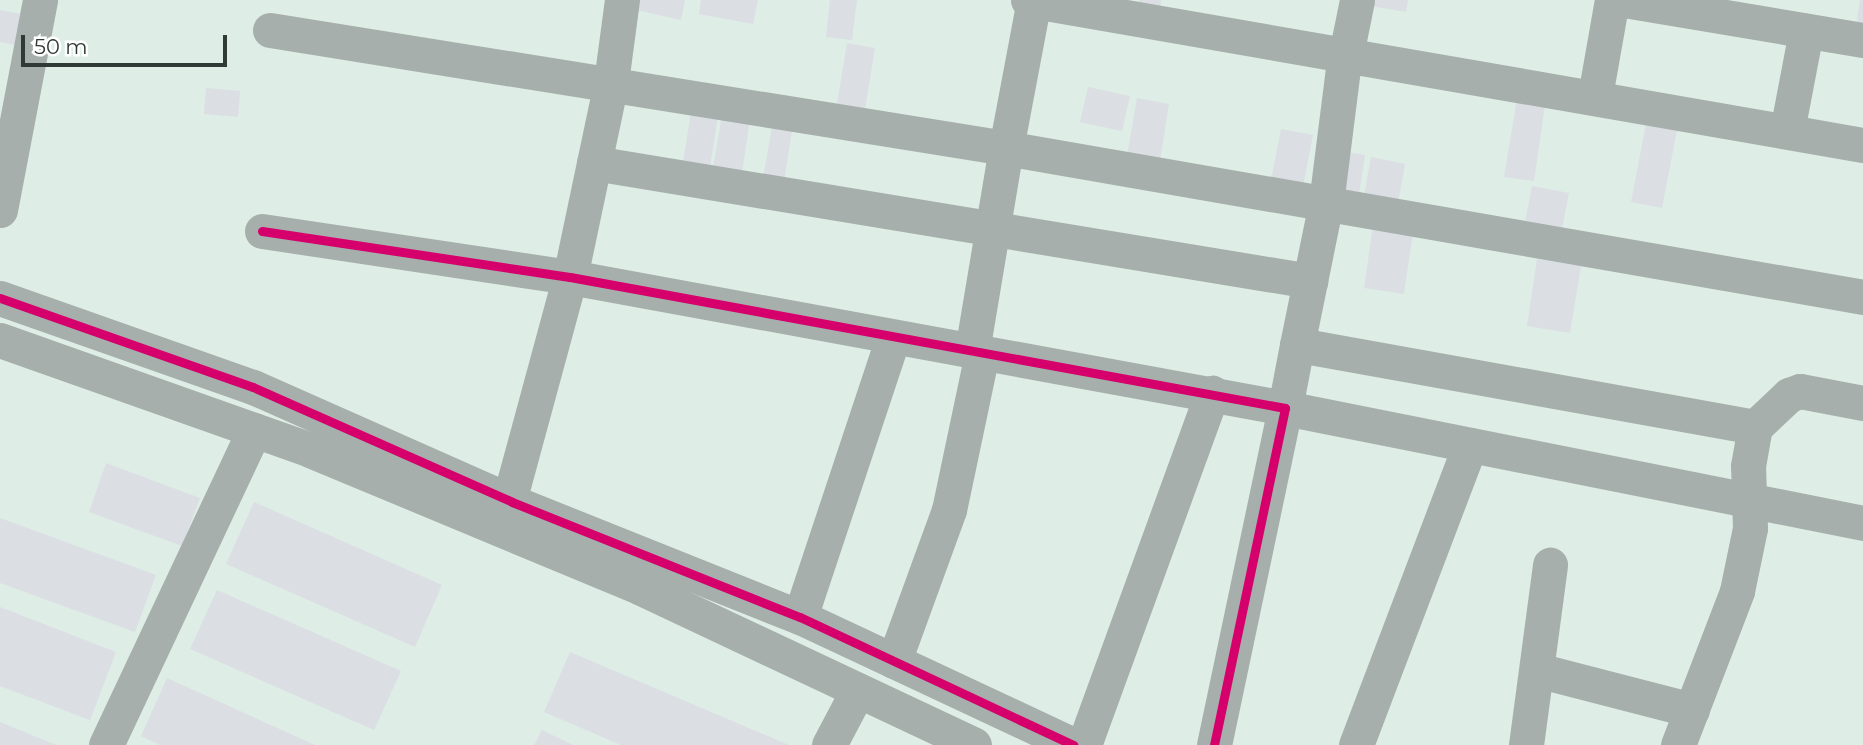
<!DOCTYPE html>
<html>
<head>
<meta charset="utf-8">
<style>
  body { margin:0 }
  #map { position:relative; width:1863px; height:745px; overflow:hidden; background:#deede6; font-family:Montserrat,sans-serif }
  div>[style] { position:absolute }
  .building>* { inset:0; background:#dbdee3 }
  .minor>* { height:35px; margin:-17.5px; padding:0 17.5px; transform-origin:17.5px; border-radius:17.5px; background:#a6afab }
  .cycleway>* { height:9px; margin:-4.5px; padding:0 4.5px; transform-origin:4.5px; border-radius:4.5px; background:#d6006c }
  span { translate:-50% -50%; white-space:nowrap; text-align:center; line-height:1.15; -webkit-text-stroke:7px #fff; paint-order:stroke }
  .scale { position:absolute; left:21px; top:35px; width:206px; height:32px; box-sizing:border-box; border:4px solid #2f3935; border-top:0; padding-left:9px; font-size:21px; line-height:24px; white-space:nowrap; color:#2f3935; -webkit-text-stroke:5px #fff; paint-order:stroke }
</style>
</head>
<body>
<div id="map">
  <div class="building">
    <i style="clip-path:polygon(634px 0,685px 0,681px 20px,632px 9px)"></i>
    <i style="clip-path:polygon(701px 0,758px 0,753px 24px,699px 14px)"></i>
    <i style="clip-path:polygon(830px 0,857px 0,852px 40px,826px 37px)"></i>
    <i style="clip-path:polygon(1139px 0,1161px 0,1159px 17px,1137px 14px)"></i>
    <i style="clip-path:polygon(1366px 0,1408px 0,1406px 12px,1365px 5px)"></i>
    <i style="clip-path:polygon(1860px 0,1863px 0,1863px 27px,1856px 27px)"></i>
    <i style="clip-path:polygon(0 10px,32px 16px,25px 47px,0 42px)"></i>
    <i style="clip-path:polygon(847px 43px,875px 48px,864px 115px,836px 110px)"></i>
    <i style="clip-path:polygon(1088px 87px,1130px 96px,1122px 131px,1080px 122px)"></i>
    <i style="clip-path:polygon(206px 88px,240px 91px,238px 117px,204px 114px)"></i>
    <i style="clip-path:polygon(1518px 93px,1546px 98px,1534px 181px,1504px 177px)"></i>
    <i style="clip-path:polygon(1137px 98px,1169px 104px,1160px 161px,1127px 156px)"></i>
    <i style="clip-path:polygon(692px 106px,719px 110px,708px 179px,681px 175px)"></i>
    <i style="clip-path:polygon(722px 115px,750px 119px,741px 179px,712px 174px)"></i>
    <i style="clip-path:polygon(773px 121px,793px 124px,783px 188px,762px 184px)"></i>
    <i style="clip-path:polygon(1646px 124px,1677px 130px,1662px 208px,1631px 202px)"></i>
    <i style="clip-path:polygon(1281px 129px,1313px 135px,1301px 196px,1269px 190px)"></i>
    <i style="clip-path:polygon(1340px 151px,1365px 155px,1358px 201px,1333px 197px)"></i>
    <i style="clip-path:polygon(1371px 157px,1405px 164px,1397px 209px,1363px 202px)"></i>
    <i style="clip-path:polygon(1532px 186px,1569px 193px,1560px 239px,1523px 232px)"></i>
    <i style="clip-path:polygon(1374px 219px,1414px 225px,1404px 294px,1364px 288px)"></i>
    <i style="clip-path:polygon(1537px 259px,1581px 266px,1570px 333px,1527px 326px)"></i>
    <i style="clip-path:polygon(106px 463px,200px 498px,182px 546px,89px 512px)"></i>
    <i style="clip-path:polygon(254px 502px,442px 585px,415px 647px,226px 564px)"></i>
    <i style="clip-path:polygon(0 518px,156px 575px,135px 632px,0 583px)"></i>
    <i style="clip-path:polygon(217px 590px,401px 671px,374px 730px,190px 649px)"></i>
    <i style="clip-path:polygon(0 607px,116px 652px,90px 720px,0 686px)"></i>
    <i style="clip-path:polygon(570px 652px,789px 745px,621px 745px,544px 712px)"></i>
    <i style="clip-path:polygon(167px 678px,315px 745px,160px 745px,141px 736px)"></i>
    <i style="clip-path:polygon(0 722px,56px 745px,0 745px)"></i>
    <i style="clip-path:polygon(542px 730px,573px 745px,534px 745px)"></i>
  </div>
  <div class="minor">
    <i style="left:1028px;top:0;width:847px;rotate:9.85deg"></i>
    <i style="left:1034px;top:0;width:151px;rotate:100.7deg"></i>
    <i style="left:1006px;top:148px;width:870px;rotate:9.86deg"></i>
    <i style="left:1624px;top:0;width:242px;rotate:9.5deg"></i>
    <i style="left:270px;top:30px;width:745px;rotate:9.11deg"></i>
    <i style="left:1006px;top:148px;width:207px;rotate:99.5deg"></i>
    <i style="left:1595px;top:96px;width:97px;rotate:-80deg"></i>
    <i style="left:1787px;top:131px;width:102px;rotate:-79.2deg"></i>
    <i style="left:594px;top:163px;width:726px;rotate:9.36deg"></i>
    <i style="left:0;top:210px;width:214px;rotate:-79.2deg"></i>
    <i style="left:262px;top:231px;width:311px;rotate:8.5deg"></i>
    <i style="left:570px;top:277px;width:727px;rotate:10.38deg"></i>
    <i style="left:1285px;top:408px;width:344px;rotate:101.9deg"></i>
    <i style="left:0;top:298px;width:268px;rotate:19.4deg"></i>
    <i style="left:253px;top:387px;width:283px;rotate:23.9deg"></i>
    <i style="left:512px;top:502px;width:310px;rotate:21.8deg"></i>
    <i style="left:800px;top:617px;width:302px;rotate:25.1deg"></i>
    <i style="left:0;top:340px;width:329px;rotate:19.5deg"></i>
    <i style="left:310px;top:450px;width:359px;rotate:22.6deg"></i>
    <i style="left:641px;top:588px;width:368px;rotate:25.2deg"></i>
    <i style="left:1297px;top:345px;width:145px;rotate:-78.5deg"></i>
    <i style="left:1326px;top:203px;width:135px;rotate:-82.8deg"></i>
    <i style="left:1343px;top:69px;width:70px;rotate:-78.5deg"></i>
    <i style="left:1755px;top:427px;width:465px;rotate:-169.8deg"></i>
    <i style="left:1297px;top:345px;width:64px;rotate:100.8deg"></i>
    <i style="left:1285px;top:408px;width:589px;rotate:11.25deg"></i>
    <i style="left:503px;top:523px;width:255px;rotate:-74.8deg"></i>
    <i style="left:570px;top:277px;width:199px;rotate:-78.1deg"></i>
    <i style="left:611px;top:82px;width:83px;rotate:-82.4deg"></i>
    <i style="left:800px;top:617px;width:294px;rotate:-71.6deg"></i>
    <i style="left:894px;top:661px;width:161px;rotate:-70deg"></i>
    <i style="left:949px;top:510px;width:159px;rotate:-78.1deg"></i>
    <i style="left:1537px;top:670px;width:160px;rotate:14.5deg"></i>
    <i style="left:106px;top:745px;width:348px;rotate:-64.8deg"></i>
    <i style="left:829px;top:745px;width:62px;rotate:-62.2deg"></i>
    <i style="left:1084px;top:745px;width:375px;rotate:-70deg"></i>
    <i style="left:1356px;top:745px;width:321px;rotate:-69.2deg"></i>
    <i style="left:1526px;top:745px;width:182px;rotate:-82.4deg"></i>
    <i style="left:1678px;top:745px;width:165px;rotate:-69deg"></i>
    <i style="left:1737px;top:591px;width:64px;rotate:-78.3deg"></i>
    <i style="left:1750px;top:528px;width:62px;rotate:-91.8deg"></i>
    <i style="left:1748px;top:466px;width:40px;rotate:-80deg"></i>
    <i style="left:1755px;top:427px;width:47px;rotate:-43.3deg"></i>
    <i style="left:1789px;top:395px;width:12px;rotate:-20deg"></i>
    <i style="left:1800px;top:391px;width:64px;rotate:10.8deg"></i>
  </div>
  <div class="cycleway">
    <i style="left:262px;top:231px;width:311px;rotate:8.5deg"></i>
    <i style="left:570px;top:277px;width:727px;rotate:10.38deg"></i>
    <i style="left:1285px;top:408px;width:344px;rotate:101.9deg"></i>
    <i style="left:0;top:298px;width:268px;rotate:19.4deg"></i>
    <i style="left:253px;top:387px;width:283px;rotate:23.9deg"></i>
    <i style="left:512px;top:502px;width:310px;rotate:21.8deg"></i>
    <i style="left:800px;top:617px;width:302px;rotate:25.1deg"></i>
  </div>
  <div class="scale">50 m</div>
</div>
</body>
</html>
